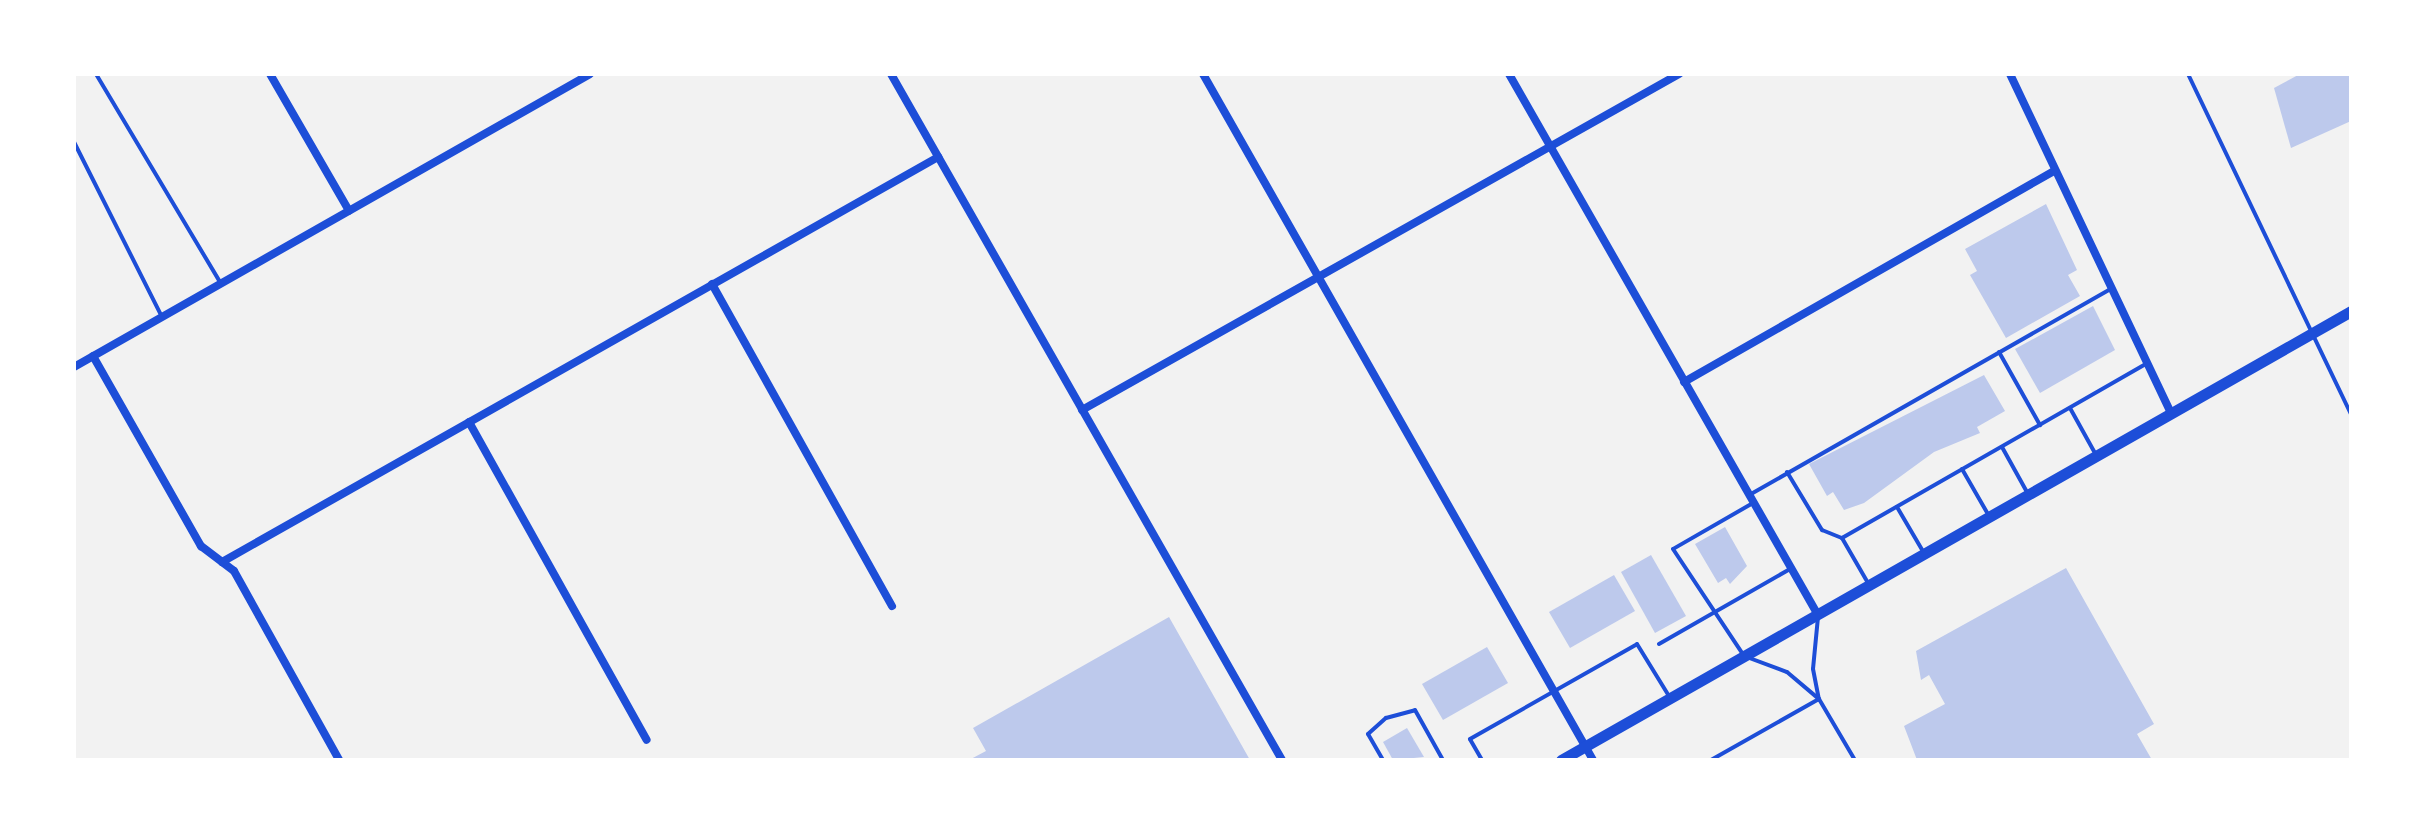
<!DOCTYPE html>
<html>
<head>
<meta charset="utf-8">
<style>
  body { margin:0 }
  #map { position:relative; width:2425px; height:834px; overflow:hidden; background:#f2f2f2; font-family:"Archivo Narrow",sans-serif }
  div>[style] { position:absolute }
  .building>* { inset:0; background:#bdc9ec }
  .service>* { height:4px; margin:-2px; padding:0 2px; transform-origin:2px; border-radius:2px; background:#1d4ed8 }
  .minor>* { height:8px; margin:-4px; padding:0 4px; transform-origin:4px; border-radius:4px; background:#1d4ed8 }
  .secondary>* { height:11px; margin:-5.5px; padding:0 5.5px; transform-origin:5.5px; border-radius:5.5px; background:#1d4ed8 }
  span { translate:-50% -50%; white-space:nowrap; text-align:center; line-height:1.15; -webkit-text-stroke:8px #fff; paint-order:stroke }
  .frame { position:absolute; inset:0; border:76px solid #fff; pointer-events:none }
</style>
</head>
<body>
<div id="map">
  <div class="building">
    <i style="clip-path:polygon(2300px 74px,2351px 74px,2351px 121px,2291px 148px,2274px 88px)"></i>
    <i style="clip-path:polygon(2046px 204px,2077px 270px,2068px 275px,2080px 296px,2006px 338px,1970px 275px,1977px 271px,1965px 249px)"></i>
    <i style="clip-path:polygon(2093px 306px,2115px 350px,2040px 393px,2015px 349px)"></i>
    <i style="clip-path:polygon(1984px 375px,2005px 411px,1977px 427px,1980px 433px,1934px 452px,1864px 503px,1844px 510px,1833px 492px,1827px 496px,1809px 464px)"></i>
    <i style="clip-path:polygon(1725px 527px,1747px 566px,1730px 584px,1726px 578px,1718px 583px,1695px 544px)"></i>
    <i style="clip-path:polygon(1651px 555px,1686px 616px,1655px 633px,1621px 572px)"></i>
    <i style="clip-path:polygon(2066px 568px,2154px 724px,2137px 734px,2152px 760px,1917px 760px,1904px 726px,1945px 704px,1929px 675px,1921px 680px,1916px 651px)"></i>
    <i style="clip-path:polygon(1614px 575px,1635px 611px,1570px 648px,1549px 612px)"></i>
    <i style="clip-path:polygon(1169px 617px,1250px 760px,969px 760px,986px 751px,973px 728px)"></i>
    <i style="clip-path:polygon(1487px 647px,1508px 683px,1443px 720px,1422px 684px)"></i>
    <i style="clip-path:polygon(1407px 728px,1424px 757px,1393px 760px,1383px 742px)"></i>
  </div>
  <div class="service">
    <i style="left:96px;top:74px;width:242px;rotate:59.2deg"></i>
    <i style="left:2188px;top:74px;width:377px;rotate:64.4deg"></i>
    <i style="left:74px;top:142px;width:196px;rotate:63.3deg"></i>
    <i style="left:1999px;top:352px;width:84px;rotate:60.7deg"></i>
    <i style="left:2070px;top:408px;width:54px;rotate:61deg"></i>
    <i style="left:2002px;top:447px;width:54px;rotate:61deg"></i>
    <i style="left:1962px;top:469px;width:54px;rotate:60.1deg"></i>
    <i style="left:1787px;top:472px;width:68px;rotate:58.9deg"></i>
    <i style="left:1822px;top:530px;width:22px;rotate:22deg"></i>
    <i style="left:1751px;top:494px;width:416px;rotate:-29.7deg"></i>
    <i style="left:1753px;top:503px;width:92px;rotate:150.1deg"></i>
    <i style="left:1673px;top:549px;width:128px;rotate:56.4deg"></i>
    <i style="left:1744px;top:656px;width:46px;rotate:20.4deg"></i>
    <i style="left:1787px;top:672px;width:42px;rotate:40.2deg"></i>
    <i style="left:1897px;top:507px;width:53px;rotate:59.6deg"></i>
    <i style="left:1868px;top:583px;width:52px;rotate:-120deg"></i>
    <i style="left:1842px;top:538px;width:350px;rotate:-29.8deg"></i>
    <i style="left:1818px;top:617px;width:52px;rotate:95.5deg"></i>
    <i style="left:1813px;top:669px;width:31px;rotate:79deg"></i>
    <i style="left:1819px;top:699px;width:71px;rotate:59.5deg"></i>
    <i style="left:1659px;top:644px;width:151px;rotate:-29.8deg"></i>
    <i style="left:1383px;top:760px;width:30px;rotate:-120deg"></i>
    <i style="left:1368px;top:734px;width:24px;rotate:-42deg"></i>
    <i style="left:1386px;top:718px;width:30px;rotate:-15deg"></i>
    <i style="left:1415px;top:710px;width:57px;rotate:60.8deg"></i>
    <i style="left:1482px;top:760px;width:24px;rotate:-120deg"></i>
    <i style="left:1470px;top:739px;width:192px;rotate:-29.6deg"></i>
    <i style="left:1637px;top:644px;width:61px;rotate:58.4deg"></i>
    <i style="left:1711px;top:760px;width:124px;rotate:-29.5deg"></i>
  </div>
  <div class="minor">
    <i style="left:270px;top:74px;width:158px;rotate:60deg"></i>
    <i style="left:891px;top:74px;width:790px;rotate:60.32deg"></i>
    <i style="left:1203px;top:74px;width:789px;rotate:60.38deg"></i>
    <i style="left:1509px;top:74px;width:623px;rotate:60.27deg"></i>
    <i style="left:2010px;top:74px;width:375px;rotate:64.6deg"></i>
    <i style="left:712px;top:284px;width:369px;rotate:60.8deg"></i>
    <i style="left:93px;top:356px;width:219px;rotate:60.4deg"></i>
    <i style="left:201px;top:546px;width:41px;rotate:37.1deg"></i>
    <i style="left:234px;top:571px;width:216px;rotate:60.9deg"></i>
    <i style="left:74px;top:367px;width:593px;rotate:-29.59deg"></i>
    <i style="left:1684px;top:382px;width:427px;rotate:-29.7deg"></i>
    <i style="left:1082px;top:410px;width:685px;rotate:-29.37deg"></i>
    <i style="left:469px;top:422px;width:364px;rotate:60.8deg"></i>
    <i style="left:222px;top:562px;width:823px;rotate:-29.49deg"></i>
  </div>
  <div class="secondary">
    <i style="left:1561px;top:760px;width:909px;rotate:-29.61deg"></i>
  </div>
  <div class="frame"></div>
</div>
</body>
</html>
